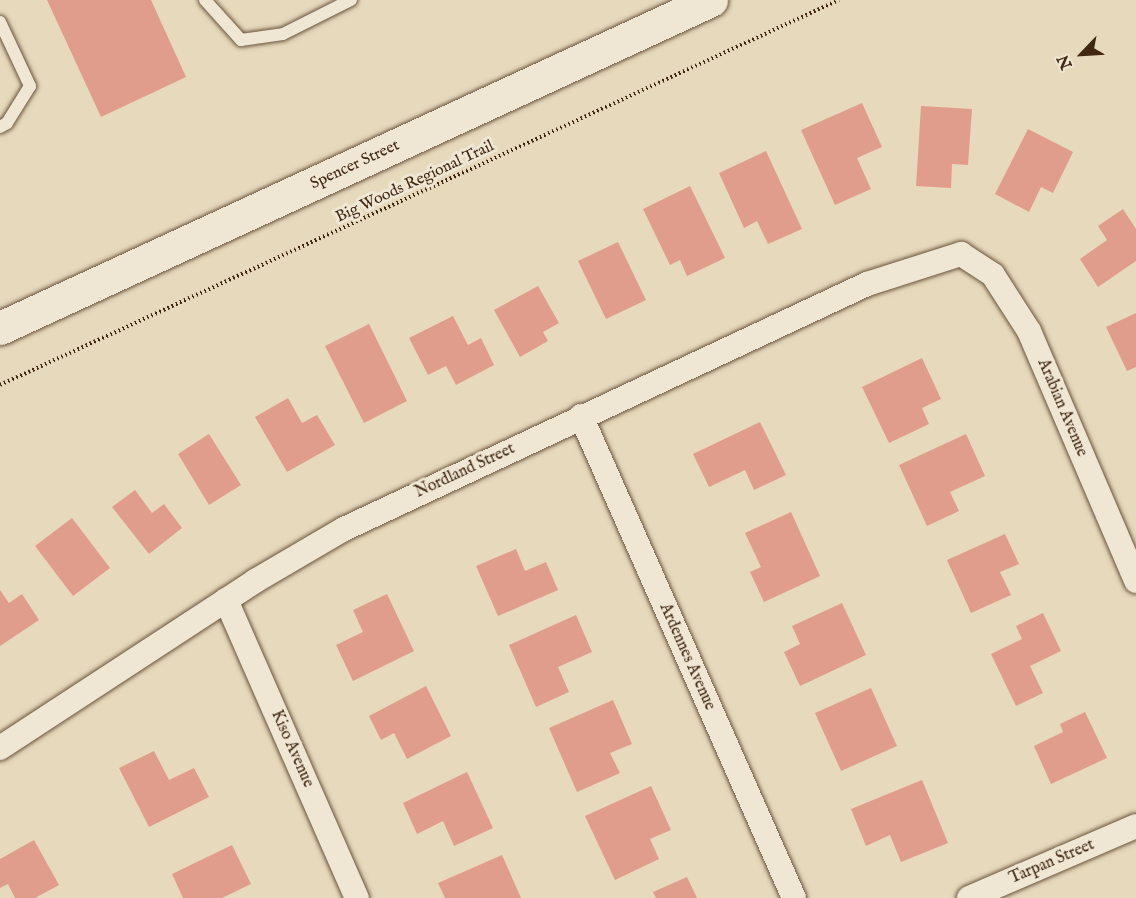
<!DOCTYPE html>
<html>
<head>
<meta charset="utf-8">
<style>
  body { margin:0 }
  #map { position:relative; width:1136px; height:898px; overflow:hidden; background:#e7d9bc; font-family:"IM FELL English",serif }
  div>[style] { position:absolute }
  .building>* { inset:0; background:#e19d8c }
  .path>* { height:4px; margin-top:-2px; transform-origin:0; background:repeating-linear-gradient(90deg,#3f2711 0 1.5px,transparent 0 4.5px) }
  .roads { filter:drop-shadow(0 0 2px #69543c) drop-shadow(0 0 2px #69543c) }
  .lane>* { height:12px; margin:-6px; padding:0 6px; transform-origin:6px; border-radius:6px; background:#efe6d3 }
  .street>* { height:24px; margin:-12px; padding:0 12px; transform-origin:12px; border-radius:12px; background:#efe6d3 }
  .secondary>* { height:33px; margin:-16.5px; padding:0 16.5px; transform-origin:16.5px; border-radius:16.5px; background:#efe6d3 }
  span { translate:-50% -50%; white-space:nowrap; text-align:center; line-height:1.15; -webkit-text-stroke:6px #efe6d3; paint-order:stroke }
  .street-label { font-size:16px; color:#3f2711 }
  .north { position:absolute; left:1052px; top:24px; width:60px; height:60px; -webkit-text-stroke:4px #efe6d3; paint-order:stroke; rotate:245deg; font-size:16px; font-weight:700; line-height:24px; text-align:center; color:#3f2711 }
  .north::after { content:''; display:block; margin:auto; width:21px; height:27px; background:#3f2711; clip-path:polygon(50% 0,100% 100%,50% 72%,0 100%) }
</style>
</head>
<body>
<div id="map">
  <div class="building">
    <i style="clip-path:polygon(47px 0,151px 0,186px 77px,101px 117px)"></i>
    <i style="clip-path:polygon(862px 103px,882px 147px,857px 158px,871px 189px,835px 205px,801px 130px)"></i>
    <i style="clip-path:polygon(921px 106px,972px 109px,968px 165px,952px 164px,951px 188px,916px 186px)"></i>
    <i style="clip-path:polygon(1028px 129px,1073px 152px,1053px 193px,1041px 187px,1029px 212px,995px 194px)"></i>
    <i style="clip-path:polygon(766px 151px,802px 229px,768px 244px,757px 221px,744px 228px,719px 173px)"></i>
    <i style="clip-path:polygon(690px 186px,725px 258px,687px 276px,680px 260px,670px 265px,643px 209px)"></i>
    <i style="clip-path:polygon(1123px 209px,1136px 229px,1136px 261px,1098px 287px,1080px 259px,1107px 240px,1098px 226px)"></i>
    <i style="clip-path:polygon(618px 242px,646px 300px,606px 319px,578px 261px)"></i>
    <i style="clip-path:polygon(538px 286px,559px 323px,543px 332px,548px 341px,520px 357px,494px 310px)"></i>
    <i style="clip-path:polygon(1136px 313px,1136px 367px,1127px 371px,1106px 327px)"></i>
    <i style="clip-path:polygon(453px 316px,468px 345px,481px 338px,494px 365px,456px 385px,446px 366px,428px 375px,409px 338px)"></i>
    <i style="clip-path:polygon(369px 324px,407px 401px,364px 423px,325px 346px)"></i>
    <i style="clip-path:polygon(922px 358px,941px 399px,922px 408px,929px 424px,889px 443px,862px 387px)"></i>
    <i style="clip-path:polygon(288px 398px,302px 423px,317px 415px,335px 445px,287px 472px,255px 417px)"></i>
    <i style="clip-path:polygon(760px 422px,786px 475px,754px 490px,745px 470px,709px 487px,693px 454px)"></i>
    <i style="clip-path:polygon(209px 434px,241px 485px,209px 505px,178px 454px)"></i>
    <i style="clip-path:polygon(966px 434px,985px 476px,950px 492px,959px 511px,927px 526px,899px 465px)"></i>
    <i style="clip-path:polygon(135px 490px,152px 513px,164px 504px,182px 528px,149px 554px,112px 507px)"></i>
    <i style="clip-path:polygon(791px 512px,820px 576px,764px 602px,750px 572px,761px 567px,745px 533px)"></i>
    <i style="clip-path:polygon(72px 518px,110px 568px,73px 596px,35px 546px)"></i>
    <i style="clip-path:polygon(1005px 534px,1019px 564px,1000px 572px,1011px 595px,971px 613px,947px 560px)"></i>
    <i style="clip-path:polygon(516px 549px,525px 571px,546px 562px,558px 590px,498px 616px,476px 566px)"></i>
    <i style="clip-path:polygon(0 590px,9px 603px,22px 594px,39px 620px,0 646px)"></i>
    <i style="clip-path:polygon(387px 594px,414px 651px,353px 681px,336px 645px,363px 632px,353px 610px)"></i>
    <i style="clip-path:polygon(842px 603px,866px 655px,800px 686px,784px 652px,800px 644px,792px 626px)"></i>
    <i style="clip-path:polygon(1043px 613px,1061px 651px,1030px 666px,1043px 693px,1016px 706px,991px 654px,1022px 639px,1016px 626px)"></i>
    <i style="clip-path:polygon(576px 615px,592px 652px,558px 667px,569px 692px,536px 707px,509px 645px)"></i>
    <i style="clip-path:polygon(426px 686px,451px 736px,407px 759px,394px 733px,381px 740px,369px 716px)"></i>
    <i style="clip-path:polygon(871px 688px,897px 746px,841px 771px,815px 713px)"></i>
    <i style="clip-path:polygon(613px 700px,632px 744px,610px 753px,620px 773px,577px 792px,549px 728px)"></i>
    <i style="clip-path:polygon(1085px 712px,1107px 758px,1051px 784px,1034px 746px,1063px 732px,1060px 724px)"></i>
    <i style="clip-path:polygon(154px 751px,169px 780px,194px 768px,209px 797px,149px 827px,119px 768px)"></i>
    <i style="clip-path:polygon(467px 772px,493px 828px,454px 846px,443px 821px,417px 834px,403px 803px)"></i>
    <i style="clip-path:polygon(922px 780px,948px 843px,901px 862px,890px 835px,866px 846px,851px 809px)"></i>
    <i style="clip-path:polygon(651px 786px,671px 830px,650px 839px,659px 859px,615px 880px,585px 816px)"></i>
    <i style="clip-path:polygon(34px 840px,59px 885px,35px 898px,15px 898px,8px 884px,0 888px,0 859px)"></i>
    <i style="clip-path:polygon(232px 845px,251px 884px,222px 898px,183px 898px,172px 874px)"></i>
    <i style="clip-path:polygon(502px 855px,521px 898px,445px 898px,438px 883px)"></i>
    <i style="clip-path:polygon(687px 877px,697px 898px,656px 898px,653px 892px)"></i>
  </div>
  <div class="path">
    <i style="left:0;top:385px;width:923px;rotate:-24.65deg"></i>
  </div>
  <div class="roads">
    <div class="lane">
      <i style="left:205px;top:0;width:54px;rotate:48deg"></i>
      <i style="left:241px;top:40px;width:42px;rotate:-8.1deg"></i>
      <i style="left:283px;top:34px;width:76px;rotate:-26.6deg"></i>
      <i style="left:0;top:22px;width:71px;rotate:64.9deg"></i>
      <i style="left:30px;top:86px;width:44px;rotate:121.9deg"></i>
      <i style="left:7px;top:123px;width:8px;rotate:150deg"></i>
    </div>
    <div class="street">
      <i style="left:581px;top:416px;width:527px;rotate:66.16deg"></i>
      <i style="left:226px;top:600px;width:326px;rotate:66.3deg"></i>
      <i style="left:0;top:748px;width:305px;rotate:-33.2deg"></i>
      <i style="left:255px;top:581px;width:103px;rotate:-30.3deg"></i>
      <i style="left:344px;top:529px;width:578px;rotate:-25.1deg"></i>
      <i style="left:867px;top:284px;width:99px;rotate:-17.7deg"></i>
      <i style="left:961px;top:254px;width:38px;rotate:33deg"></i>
      <i style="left:993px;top:275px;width:67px;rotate:57.3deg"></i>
      <i style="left:1029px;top:331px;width:272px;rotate:66.8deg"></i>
      <i style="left:969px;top:898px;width:182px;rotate:-23.3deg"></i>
    </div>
    <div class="secondary">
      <i style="left:0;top:328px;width:783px;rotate:-24.76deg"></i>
    </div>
  </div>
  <div class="street-label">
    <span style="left:355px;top:165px;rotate:-25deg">Spencer Street</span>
    <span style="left:415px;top:182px;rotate:-25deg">Big Woods Regional Trail</span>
    <span style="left:1062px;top:408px;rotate:67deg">Arabian Avenue</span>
    <span style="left:465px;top:471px;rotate:-25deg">Nordland Street</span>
    <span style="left:687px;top:657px;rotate:66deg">Ardennes Avenue</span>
    <span style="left:292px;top:749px;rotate:66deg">Kiso Avenue</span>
    <span style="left:1052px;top:862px;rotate:-23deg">Tarpan Street</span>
  </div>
  <div class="north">N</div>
</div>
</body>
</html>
